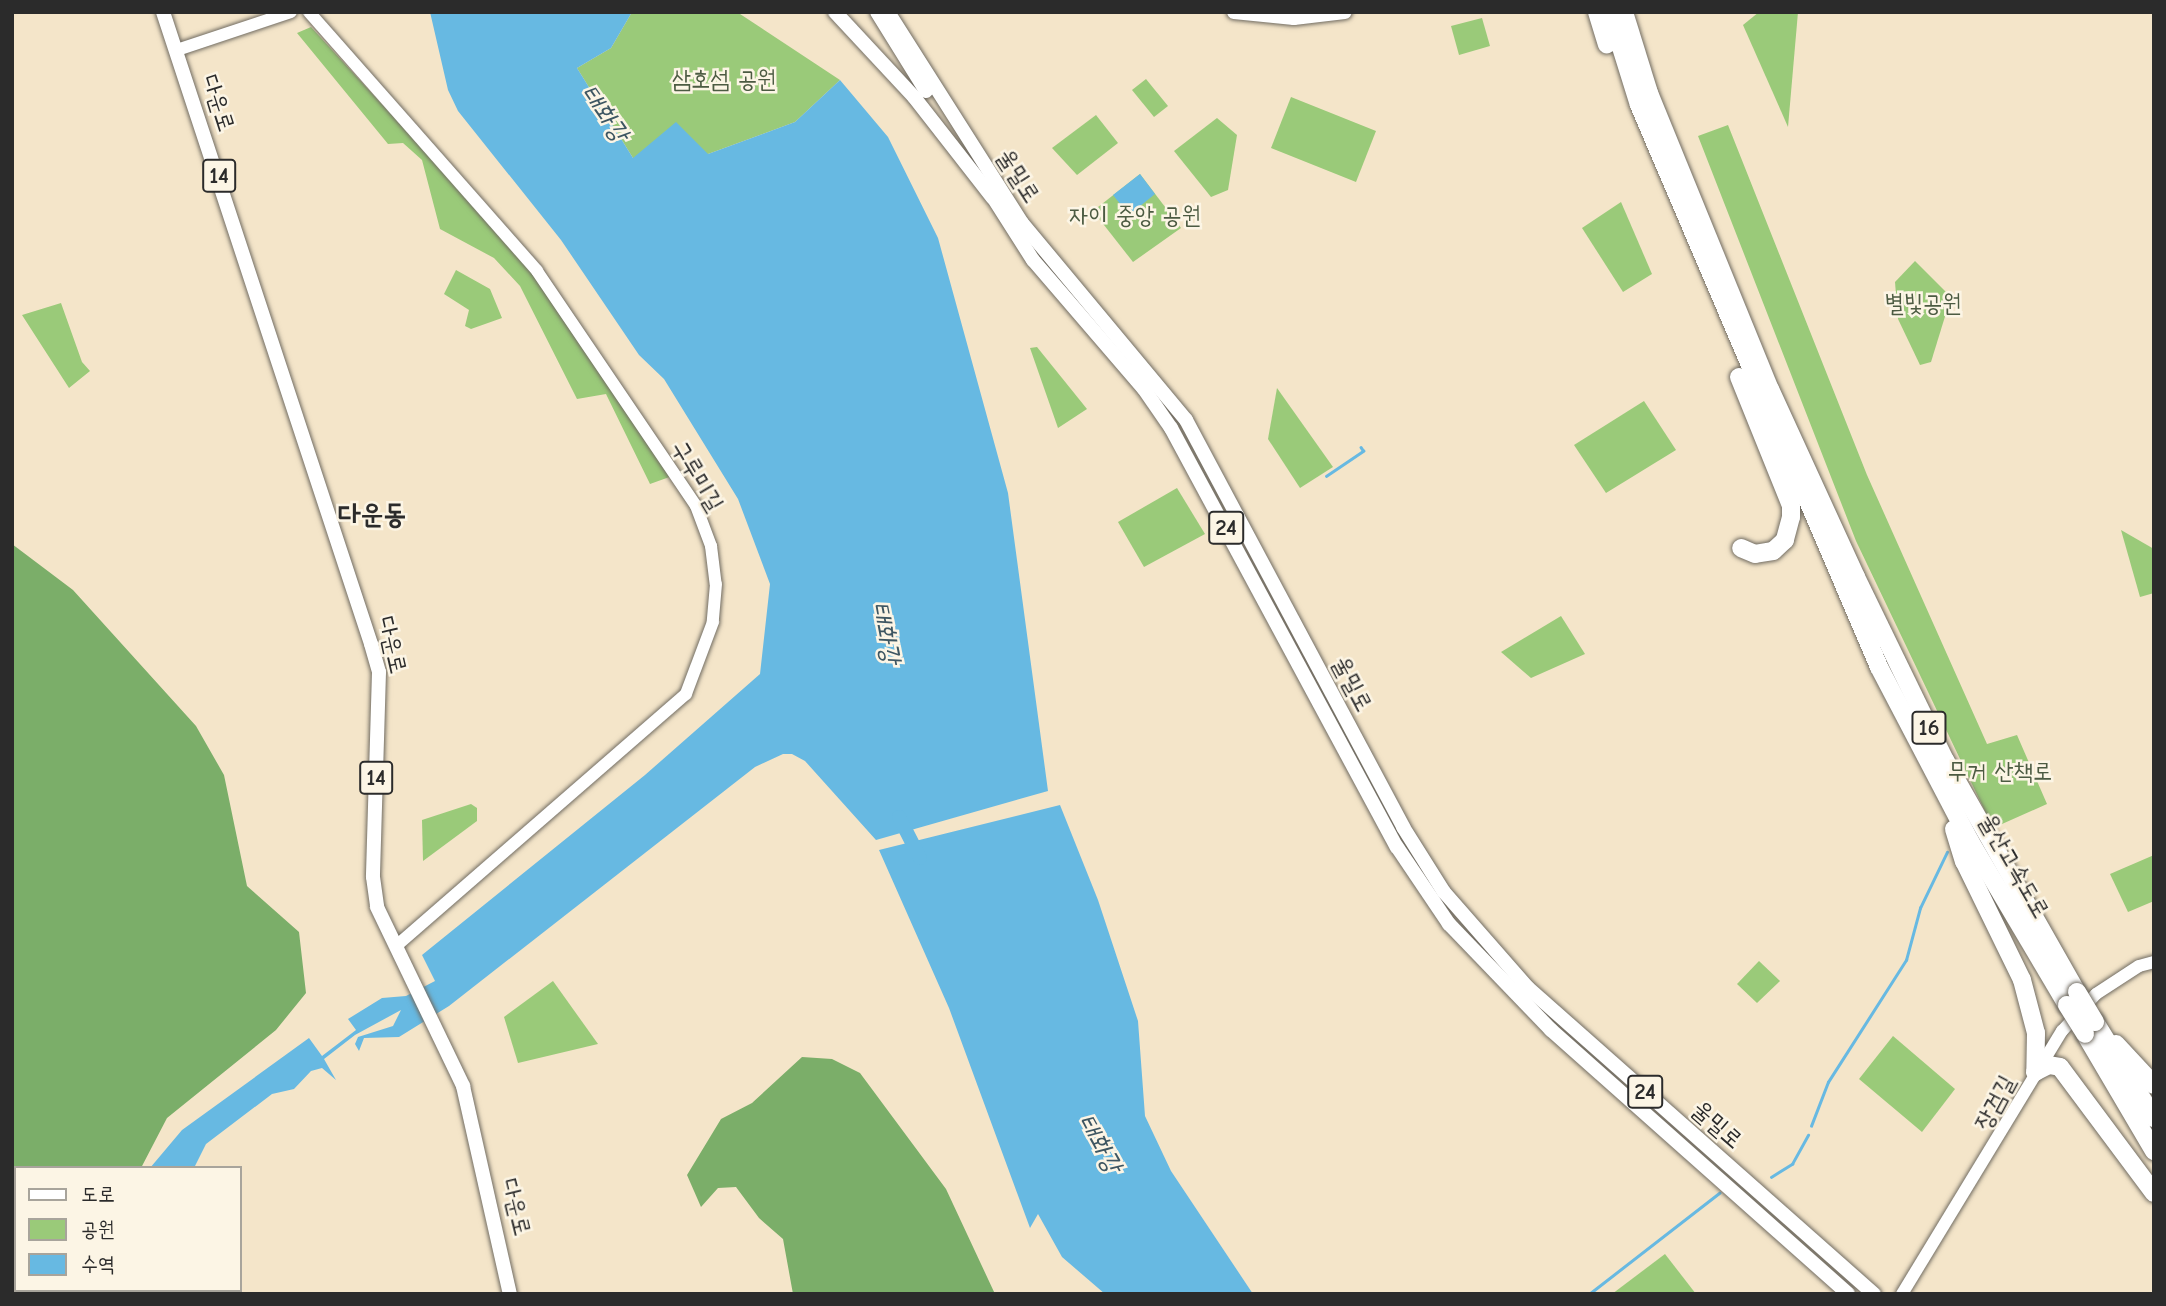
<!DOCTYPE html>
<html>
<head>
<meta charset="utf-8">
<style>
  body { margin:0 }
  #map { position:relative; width:2166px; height:1306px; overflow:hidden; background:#f4e5c9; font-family:"Comic Neue","Poor Story",sans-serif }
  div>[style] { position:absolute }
  .green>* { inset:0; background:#9aca79 }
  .forest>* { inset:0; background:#7bae69 }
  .water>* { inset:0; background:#67b9e2 }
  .stream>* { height:2.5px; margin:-1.25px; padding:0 1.25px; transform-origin:1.25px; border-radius:1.25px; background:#67b9e2 }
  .river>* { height:14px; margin:-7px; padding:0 7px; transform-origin:7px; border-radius:7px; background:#67b9e2 }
  .roads { filter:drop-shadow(0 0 2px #716c62) drop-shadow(0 0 2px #716c62) }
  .tertiary>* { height:12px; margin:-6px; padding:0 6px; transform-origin:6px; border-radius:6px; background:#fff }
  .secondary>* { height:12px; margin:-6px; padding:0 6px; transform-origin:6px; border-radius:6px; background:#fff }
  .primary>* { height:14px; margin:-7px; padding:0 7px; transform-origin:7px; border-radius:7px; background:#fff }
  .motorway>* { height:18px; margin:-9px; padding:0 9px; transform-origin:9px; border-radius:9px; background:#fff }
  .bridges { filter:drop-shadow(0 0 2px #716c62) drop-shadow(0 0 2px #716c62) }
  .motorway-bridge>* { height:18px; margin:-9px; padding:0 9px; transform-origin:9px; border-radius:9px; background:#fff }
  span { translate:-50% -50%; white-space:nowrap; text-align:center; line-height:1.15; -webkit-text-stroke:5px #fcf5e5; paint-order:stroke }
  .shield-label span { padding:2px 5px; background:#fcf5e5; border:2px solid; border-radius:5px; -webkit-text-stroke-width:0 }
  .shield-label { font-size:23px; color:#2b2b2b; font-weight:700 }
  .park-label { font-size:24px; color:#4c5b42 }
  .street-label { font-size:24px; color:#2b2b2b }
  .water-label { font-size:26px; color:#3d5662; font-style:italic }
  .quarter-label { font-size:28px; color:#2b2b2b; font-weight:700 }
  .frame { position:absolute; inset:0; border:14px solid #2b2b2b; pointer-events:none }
  .legend { position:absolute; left:14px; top:1166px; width:228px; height:126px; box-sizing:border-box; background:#fcf5e5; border:2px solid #a8a49b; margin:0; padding:9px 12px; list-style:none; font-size:21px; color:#2b2b2b }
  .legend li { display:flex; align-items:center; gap:14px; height:35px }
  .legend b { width:35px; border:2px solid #a8a49b }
</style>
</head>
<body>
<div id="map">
  <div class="green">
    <i style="clip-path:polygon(632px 12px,737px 12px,840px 80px,795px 122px,708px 154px,633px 158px,577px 68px,611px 48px)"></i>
    <i style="clip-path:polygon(1759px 12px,1798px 12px,1788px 127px,1743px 25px)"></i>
    <i style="clip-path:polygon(1482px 18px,1490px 46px,1459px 55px,1451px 26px)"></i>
    <i style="clip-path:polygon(311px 27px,543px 280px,675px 475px,650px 484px,606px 394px,577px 399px,520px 286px,494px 258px,440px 229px,422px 160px,403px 143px,388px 144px,297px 33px)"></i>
    <i style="clip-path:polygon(1146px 79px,1168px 106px,1154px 117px,1132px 90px)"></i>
    <i style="clip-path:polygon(1291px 97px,1376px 131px,1356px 182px,1271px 148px)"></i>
    <i style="clip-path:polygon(1096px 115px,1118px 143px,1077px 175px,1052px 148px)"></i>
    <i style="clip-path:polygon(1217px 118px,1237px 135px,1228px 190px,1211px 197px,1174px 151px)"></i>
    <i style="clip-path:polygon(1728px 125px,1867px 475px,1987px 744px,2017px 735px,2047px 804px,1993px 828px,1856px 541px,1698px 136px)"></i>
    <i style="clip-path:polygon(1140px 174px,1181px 228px,1133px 262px,1093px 211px)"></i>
    <i style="clip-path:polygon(1621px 202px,1652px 274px,1623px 292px,1582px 228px)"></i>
    <i style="clip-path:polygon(1915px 261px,1951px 297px,1931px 362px,1920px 365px,1898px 319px,1895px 282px)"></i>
    <i style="clip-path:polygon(456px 270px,490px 289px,502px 318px,471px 329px,465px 326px,469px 310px,444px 294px)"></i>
    <i style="clip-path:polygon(61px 303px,82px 362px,90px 371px,69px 388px,22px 315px)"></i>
    <i style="clip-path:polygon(1037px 347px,1087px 409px,1058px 428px,1030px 348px)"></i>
    <i style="clip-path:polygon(1277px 388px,1333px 467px,1300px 488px,1268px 439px)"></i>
    <i style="clip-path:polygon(1644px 401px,1676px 450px,1606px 493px,1574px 445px)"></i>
    <i style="clip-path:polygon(1177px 488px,1205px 534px,1144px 567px,1118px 522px)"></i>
    <i style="clip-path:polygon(2121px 530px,2154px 549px,2154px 593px,2140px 597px)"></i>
    <i style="clip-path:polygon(1561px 616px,1585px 654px,1531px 678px,1501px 652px)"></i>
    <i style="clip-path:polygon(471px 804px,477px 808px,477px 821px,423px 861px,422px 820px)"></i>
    <i style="clip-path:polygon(2154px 855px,2154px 901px,2128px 912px,2110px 874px)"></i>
    <i style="clip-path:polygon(1759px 961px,1780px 981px,1757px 1003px,1737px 984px)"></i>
    <i style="clip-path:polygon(553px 981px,598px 1044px,518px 1063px,504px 1017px)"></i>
    <i style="clip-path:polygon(1893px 1036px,1955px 1089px,1922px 1132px,1859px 1079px)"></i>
    <i style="clip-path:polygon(1665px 1254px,1696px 1294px,1612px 1294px)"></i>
  </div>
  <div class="forest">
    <i style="clip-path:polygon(12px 544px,73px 590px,196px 726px,224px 775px,247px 886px,299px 932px,306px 993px,276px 1030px,167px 1118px,141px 1168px,16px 1168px,12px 1207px)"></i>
    <i style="clip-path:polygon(802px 1057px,832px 1059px,860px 1073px,946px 1189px,995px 1294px,793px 1294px,783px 1239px,759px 1218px,736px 1187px,718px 1188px,701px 1207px,687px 1175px,721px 1119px,752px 1103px)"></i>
  </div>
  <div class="water">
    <i style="clip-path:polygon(430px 12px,632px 12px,611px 48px,577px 68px,633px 158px,676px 122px,708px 154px,795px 122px,840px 80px,888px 137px,938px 238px,1008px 493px,1048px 791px,876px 840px,805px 761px,792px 754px,783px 754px,755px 767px,449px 1006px,399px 1037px,364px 1038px,359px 1051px,355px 1044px,358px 1037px,393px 1026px,401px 1010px,355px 1035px,324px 1059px,336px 1080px,322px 1068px,311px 1071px,294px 1089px,272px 1094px,206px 1144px,194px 1168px,150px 1168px,182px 1130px,309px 1038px,322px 1056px,356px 1030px,348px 1019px,382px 998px,406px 996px,435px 981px,422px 955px,645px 775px,760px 674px,770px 584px,738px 499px,664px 379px,639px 355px,561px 240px,458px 111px,448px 90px)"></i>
    <i style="clip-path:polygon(1140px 174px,1155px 194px,1129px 215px,1113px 195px)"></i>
    <i style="clip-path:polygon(1060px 805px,1098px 900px,1138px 1021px,1145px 1116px,1171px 1171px,1253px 1294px,1105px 1294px,1062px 1257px,1038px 1214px,1030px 1228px,949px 1008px,879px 850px)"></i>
  </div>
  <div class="stream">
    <i style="left:1326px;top:476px;width:45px;rotate:-34deg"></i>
    <i style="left:1363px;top:451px;width:4px;rotate:-124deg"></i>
    <i style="left:1811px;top:1126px;width:47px;rotate:-68.9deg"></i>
    <i style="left:1828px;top:1082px;width:145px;rotate:-57.4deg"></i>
    <i style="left:1906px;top:960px;width:54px;rotate:-74.9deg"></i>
    <i style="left:1920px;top:908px;width:62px;rotate:-64.3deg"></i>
    <i style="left:1771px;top:1177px;width:25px;rotate:-32deg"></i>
    <i style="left:1792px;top:1164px;width:33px;rotate:-61deg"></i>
    <i style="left:1589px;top:1294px;width:165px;rotate:-37.8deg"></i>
  </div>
  <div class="river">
    <i style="left:899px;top:817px;width:46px;rotate:62.9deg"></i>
  </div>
  <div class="roads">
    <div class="tertiary">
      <i style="left:309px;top:12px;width:345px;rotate:48.6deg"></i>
      <i style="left:537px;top:271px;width:284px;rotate:55.9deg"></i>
      <i style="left:696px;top:506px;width:43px;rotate:69.4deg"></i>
      <i style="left:711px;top:546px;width:38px;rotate:83deg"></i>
      <i style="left:716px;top:584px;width:38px;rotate:95deg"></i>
      <i style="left:713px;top:622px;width:77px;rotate:110.6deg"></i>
      <i style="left:686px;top:694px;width:383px;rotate:139deg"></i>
      <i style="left:177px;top:50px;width:120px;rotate:-18.4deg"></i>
    </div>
    <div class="secondary">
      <i style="left:1902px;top:1294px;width:308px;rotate:-58.7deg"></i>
      <i style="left:2062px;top:1031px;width:50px;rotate:-47.4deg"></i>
      <i style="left:2096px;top:994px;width:51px;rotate:-33.1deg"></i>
      <i style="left:2139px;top:966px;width:16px;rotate:-15deg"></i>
    </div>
    <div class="primary">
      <i style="left:163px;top:12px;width:665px;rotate:71.78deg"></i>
      <i style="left:371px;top:644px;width:29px;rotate:74deg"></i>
      <i style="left:379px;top:672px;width:205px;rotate:91.7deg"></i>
      <i style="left:373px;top:877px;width:30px;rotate:82deg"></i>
      <i style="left:377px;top:907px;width:199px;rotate:64.3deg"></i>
      <i style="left:463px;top:1086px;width:213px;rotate:77.3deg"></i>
      <i style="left:835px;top:12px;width:116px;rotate:47.1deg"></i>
      <i style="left:914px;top:97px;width:128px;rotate:52deg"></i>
      <i style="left:877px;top:12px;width:93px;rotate:58.2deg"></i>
      <i style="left:888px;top:12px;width:250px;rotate:57.6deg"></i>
      <i style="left:1022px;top:223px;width:256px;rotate:50.2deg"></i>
      <i style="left:1186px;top:420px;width:461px;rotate:61.9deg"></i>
      <i style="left:1403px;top:827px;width:77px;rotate:57.8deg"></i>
      <i style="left:1444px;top:892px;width:128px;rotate:48.8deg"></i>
      <i style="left:1528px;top:988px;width:462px;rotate:41.5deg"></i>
      <i style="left:1234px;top:12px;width:60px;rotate:5.7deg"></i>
      <i style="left:1294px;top:18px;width:51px;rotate:-6.7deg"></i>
      <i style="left:989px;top:191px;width:82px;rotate:57.5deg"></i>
      <i style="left:1033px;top:260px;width:170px;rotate:49.3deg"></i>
      <i style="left:1144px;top:389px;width:47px;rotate:55.3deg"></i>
      <i style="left:1171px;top:428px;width:476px;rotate:61.7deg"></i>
      <i style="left:1397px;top:847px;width:93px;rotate:56deg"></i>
      <i style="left:1449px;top:924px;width:147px;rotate:46.1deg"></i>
      <i style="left:1551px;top:1030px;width:397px;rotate:41.6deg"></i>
    </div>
    <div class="motorway">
      <i style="left:1597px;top:12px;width:34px;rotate:73deg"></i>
      <i style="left:1610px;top:12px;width:97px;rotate:72.7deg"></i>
      <i style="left:1639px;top:105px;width:611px;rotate:66.88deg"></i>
      <i style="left:1879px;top:667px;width:196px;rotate:62.4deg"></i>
      <i style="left:1970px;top:841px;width:191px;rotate:59.4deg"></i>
      <i style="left:1624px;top:12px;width:85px;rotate:72.8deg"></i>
      <i style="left:1649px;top:93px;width:320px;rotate:67.8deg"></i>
      <i style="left:1770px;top:389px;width:207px;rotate:65.4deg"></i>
      <i style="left:1856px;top:577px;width:203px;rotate:64.1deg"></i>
      <i style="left:1945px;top:760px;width:267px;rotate:60.4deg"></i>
      <i style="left:1739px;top:377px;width:139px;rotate:68deg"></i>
      <i style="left:1791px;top:506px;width:11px;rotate:90deg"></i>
      <i style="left:1791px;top:517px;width:24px;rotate:105deg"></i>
      <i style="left:1785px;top:540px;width:16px;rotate:137deg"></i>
      <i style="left:1773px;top:551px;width:18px;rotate:171deg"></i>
      <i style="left:1755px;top:554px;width:15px;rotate:-157deg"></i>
      <i style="left:1954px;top:829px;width:34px;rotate:73deg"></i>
      <i style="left:1964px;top:861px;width:132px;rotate:64deg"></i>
      <i style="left:2022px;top:980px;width:55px;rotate:75.2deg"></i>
      <i style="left:2036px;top:1033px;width:39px;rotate:91deg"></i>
      <i style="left:2095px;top:1022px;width:113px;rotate:58.4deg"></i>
      <i style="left:2085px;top:1034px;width:136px;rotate:59.5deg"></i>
      <i style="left:2116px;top:1044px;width:56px;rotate:47.2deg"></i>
      <i style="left:2035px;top:1072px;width:16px;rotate:-27deg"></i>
      <i style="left:2049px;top:1065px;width:11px;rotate:10deg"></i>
      <i style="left:2060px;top:1067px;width:157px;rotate:53.3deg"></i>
    </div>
  </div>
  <div class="bridges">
    <div class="motorway-bridge">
      <i style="left:2077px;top:992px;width:35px;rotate:59deg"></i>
      <i style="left:2067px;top:1005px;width:34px;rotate:58deg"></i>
    </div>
  </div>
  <div class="shield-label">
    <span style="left:219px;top:176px">14</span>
    <span style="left:1226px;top:528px">24</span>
    <span style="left:1929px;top:728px">16</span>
    <span style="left:376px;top:778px">14</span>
    <span style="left:1645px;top:1092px">24</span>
  </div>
  <div class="park-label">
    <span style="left:724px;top:80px">삼호섬 공원</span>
    <span style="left:1135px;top:216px">자이 중앙 공원</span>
    <span style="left:1923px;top:304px">별빛공원</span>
    <span style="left:2000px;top:772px">무거 산책로</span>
  </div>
  <div class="street-label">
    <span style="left:218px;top:103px;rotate:72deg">다운로</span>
    <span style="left:1018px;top:176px;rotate:57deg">울밀로</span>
    <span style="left:697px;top:476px;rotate:59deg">구루미길</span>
    <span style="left:392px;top:645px;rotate:77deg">다운로</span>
    <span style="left:1352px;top:684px;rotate:62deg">울밀로</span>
    <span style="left:2014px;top:866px;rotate:60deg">울산고속도로</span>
    <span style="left:1995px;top:1103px;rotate:-62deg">장검길</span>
    <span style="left:1717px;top:1125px;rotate:41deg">울밀로</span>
    <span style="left:516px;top:1207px;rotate:76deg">다운로</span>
  </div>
  <div class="water-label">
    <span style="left:604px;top:114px;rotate:55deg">태화강</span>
    <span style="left:885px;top:633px;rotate:79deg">태화강</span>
    <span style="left:1099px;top:1144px;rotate:61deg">태화강</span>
  </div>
  <div class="quarter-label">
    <span style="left:372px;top:514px">다운동</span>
  </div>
  <div class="frame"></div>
  <ul class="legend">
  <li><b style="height:9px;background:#fff"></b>도로</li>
  <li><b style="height:19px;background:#9aca79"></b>공원</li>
  <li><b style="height:19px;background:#67b9e2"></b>수역</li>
  </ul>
</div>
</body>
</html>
